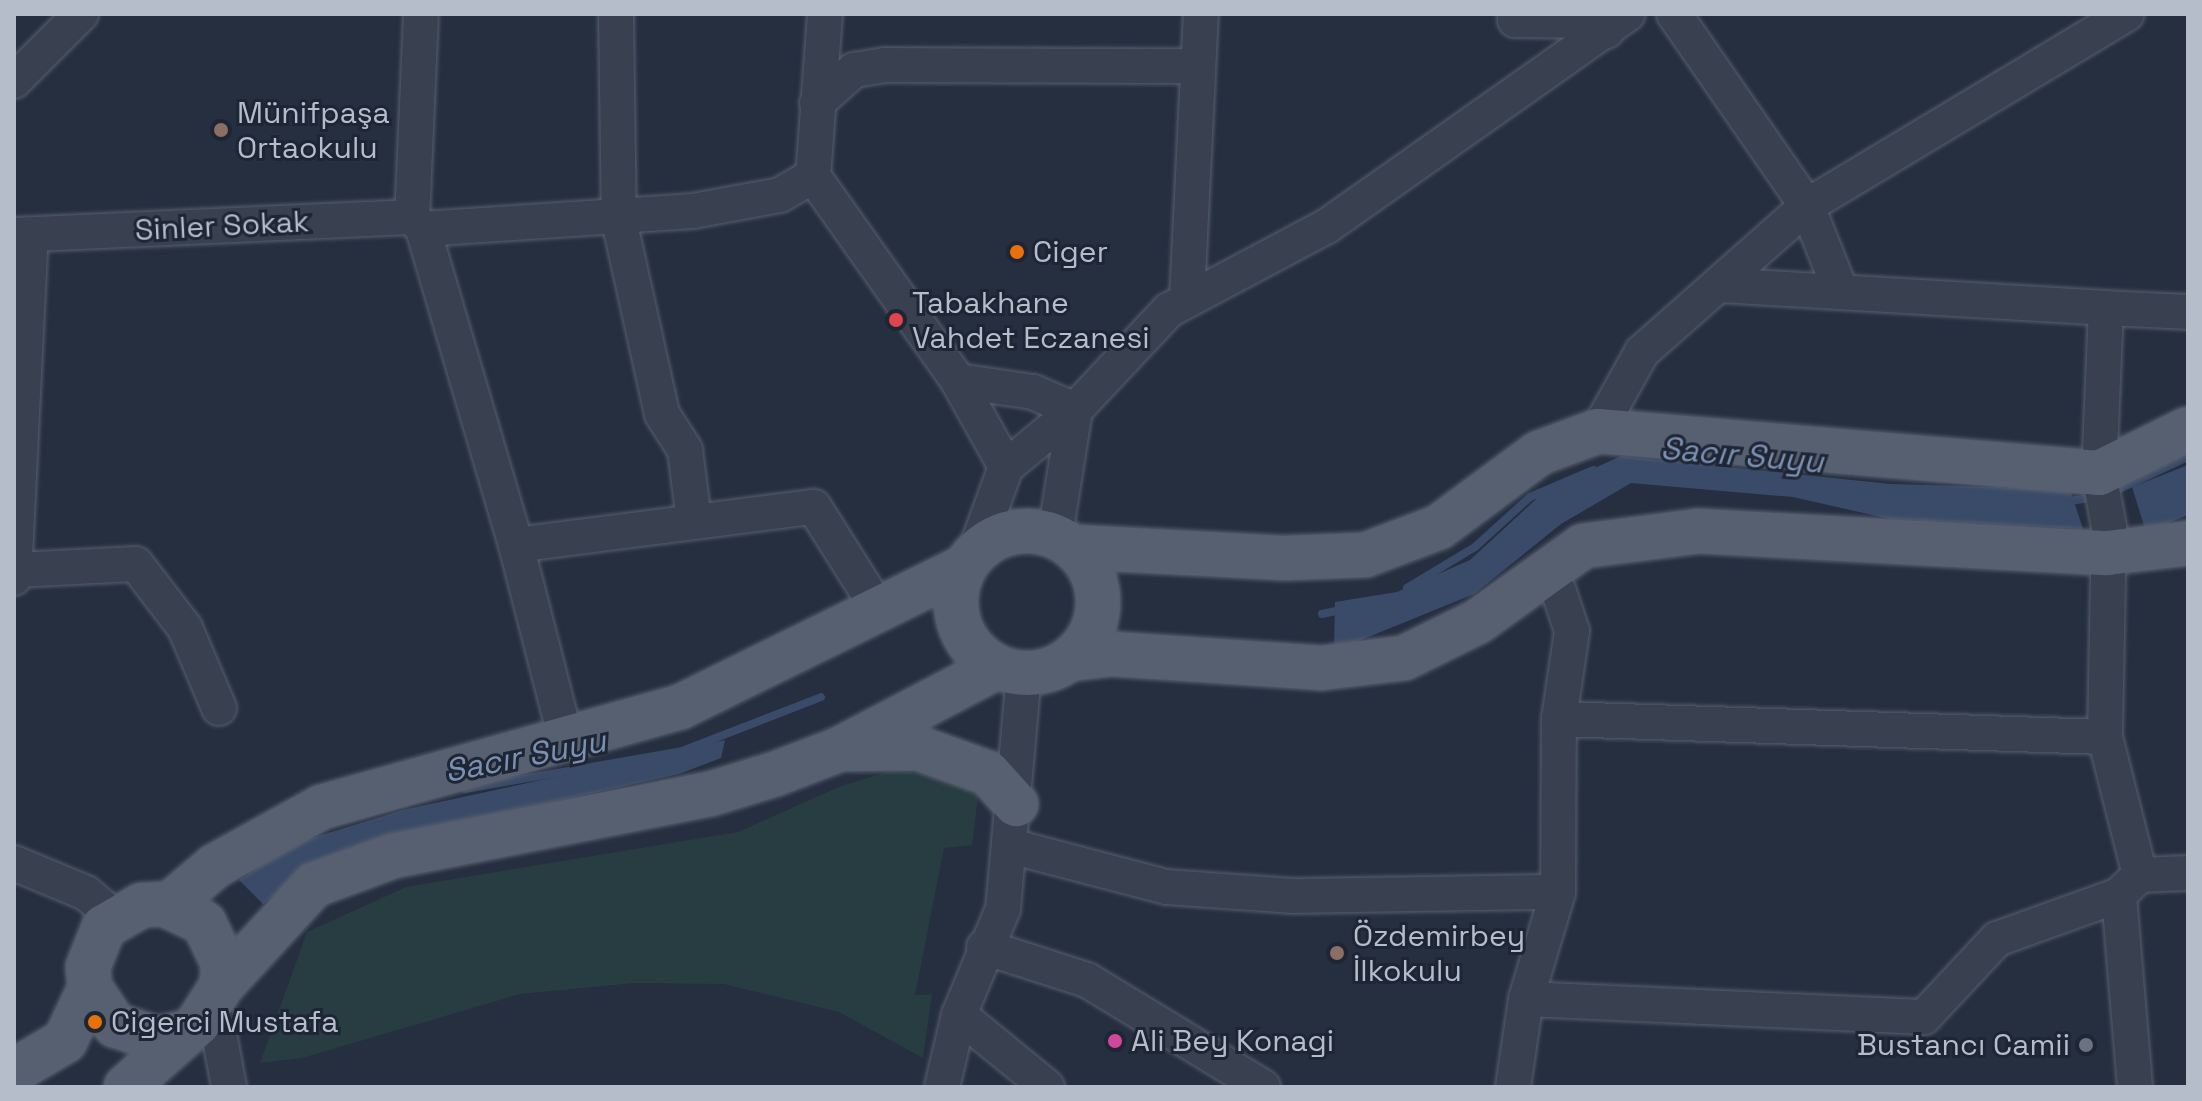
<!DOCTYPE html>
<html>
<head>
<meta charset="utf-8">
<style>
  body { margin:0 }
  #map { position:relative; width:2202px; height:1101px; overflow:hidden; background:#252f40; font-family:"Space Grotesk",sans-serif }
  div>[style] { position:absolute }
  .green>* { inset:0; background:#273d41 }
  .water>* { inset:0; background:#3a4b69 }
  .stream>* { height:8px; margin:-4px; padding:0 4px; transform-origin:4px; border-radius:4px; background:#3a4b69 }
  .roads { filter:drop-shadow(0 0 2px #575f6d) drop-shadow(0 0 2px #575f6d) }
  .minor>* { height:34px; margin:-17px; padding:0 17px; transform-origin:17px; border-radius:17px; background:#394150 }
  .major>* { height:44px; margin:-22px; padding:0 22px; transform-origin:22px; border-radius:22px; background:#576070 }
  .major>.ring { margin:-22px; padding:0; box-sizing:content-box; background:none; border:44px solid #576070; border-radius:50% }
  .dots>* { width:22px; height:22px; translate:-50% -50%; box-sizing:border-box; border:4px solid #1e2635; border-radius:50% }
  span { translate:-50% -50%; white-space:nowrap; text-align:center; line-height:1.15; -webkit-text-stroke:6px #1e2635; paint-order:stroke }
  .poi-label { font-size:30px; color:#b5bcca }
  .left { translate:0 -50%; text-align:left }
  .right { translate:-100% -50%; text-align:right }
  .street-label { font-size:30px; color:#b5bcca }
  .water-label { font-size:32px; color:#7c90b2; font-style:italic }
  .frame { position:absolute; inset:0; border:16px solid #b5bcca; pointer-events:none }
</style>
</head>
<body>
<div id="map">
  <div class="green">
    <i style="clip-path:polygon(921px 761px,981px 773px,972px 845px,944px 848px,915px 995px,932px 994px,923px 1058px,839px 1012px,724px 984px,634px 983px,520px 994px,302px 1058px,260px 1063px,307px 932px,406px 887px,738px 832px,839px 787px)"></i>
  </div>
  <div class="water">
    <i style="clip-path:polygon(1621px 456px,1890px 484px,2070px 489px,2083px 529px,1890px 519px,1793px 497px,1631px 483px,1561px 524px,1474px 594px,1334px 651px,1335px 602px,1397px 592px,1470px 560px,1546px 490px)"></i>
    <i style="clip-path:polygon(2188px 465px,2188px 515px,2146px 532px,2132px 487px)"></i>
    <i style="clip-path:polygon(725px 740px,721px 758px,679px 774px,381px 840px,306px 871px,263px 904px,239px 880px,299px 842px,403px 810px)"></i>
  </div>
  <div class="stream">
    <i style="left:2111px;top:493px;width:85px;rotate:-25.1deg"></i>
    <i style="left:2064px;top:502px;width:30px;rotate:-9deg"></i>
    <i style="left:1407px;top:588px;width:79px;rotate:-31.1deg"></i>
    <i style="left:1475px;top:547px;width:74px;rotate:-42.3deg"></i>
    <i style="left:1530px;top:497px;width:69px;rotate:-23.2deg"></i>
    <i style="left:1322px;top:614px;width:24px;rotate:-12deg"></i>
    <i style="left:465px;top:789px;width:220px;rotate:-9.9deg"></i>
    <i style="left:682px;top:751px;width:149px;rotate:-21.2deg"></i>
  </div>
  <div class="roads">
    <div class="minor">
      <i style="left:421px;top:14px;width:203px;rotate:92.5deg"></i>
      <i style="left:412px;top:217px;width:16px;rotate:47deg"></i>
      <i style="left:423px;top:229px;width:329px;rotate:73.6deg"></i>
      <i style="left:516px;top:545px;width:204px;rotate:75.6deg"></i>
      <i style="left:616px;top:14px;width:206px;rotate:89.2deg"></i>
      <i style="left:619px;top:220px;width:199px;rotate:77.5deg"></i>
      <i style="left:662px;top:414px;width:43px;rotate:57.4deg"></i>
      <i style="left:685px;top:450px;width:71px;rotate:82.7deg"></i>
      <i style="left:825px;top:14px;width:162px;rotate:94.2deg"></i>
      <i style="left:813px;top:176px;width:251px;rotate:54.7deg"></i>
      <i style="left:958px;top:381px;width:76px;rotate:8.3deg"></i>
      <i style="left:1033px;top:392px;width:46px;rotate:23.2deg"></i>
      <i style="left:1515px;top:14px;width:6px;rotate:90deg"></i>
      <i style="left:1515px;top:20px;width:78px;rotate:0.7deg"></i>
      <i style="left:1593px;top:21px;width:17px;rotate:36deg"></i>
      <i style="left:1674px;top:14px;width:234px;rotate:55.3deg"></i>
      <i style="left:1807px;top:206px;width:92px;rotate:68.4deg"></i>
      <i style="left:14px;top:81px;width:95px;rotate:-45deg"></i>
      <i style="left:817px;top:103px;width:50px;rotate:-41.7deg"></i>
      <i style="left:854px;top:70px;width:31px;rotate:-9deg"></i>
      <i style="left:885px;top:65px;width:313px;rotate:0.2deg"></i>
      <i style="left:423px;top:229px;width:271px;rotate:-3.8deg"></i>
      <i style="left:693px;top:211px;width:88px;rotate:-10.4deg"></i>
      <i style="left:780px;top:195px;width:38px;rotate:-30deg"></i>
      <i style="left:14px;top:235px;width:398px;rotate:-2.6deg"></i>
      <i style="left:1719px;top:285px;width:388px;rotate:3.4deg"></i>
      <i style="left:2106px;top:308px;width:165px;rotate:92.4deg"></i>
      <i style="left:2099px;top:473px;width:55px;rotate:79.5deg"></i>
      <i style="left:2109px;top:527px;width:210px;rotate:91.1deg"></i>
      <i style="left:2105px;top:737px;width:142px;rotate:75.8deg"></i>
      <i style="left:1187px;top:298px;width:284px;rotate:-87.2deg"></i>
      <i style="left:2106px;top:308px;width:82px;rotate:2.8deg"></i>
      <i style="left:958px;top:381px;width:98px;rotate:60.8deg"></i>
      <i style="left:1598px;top:431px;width:90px;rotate:-60.9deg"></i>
      <i style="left:1642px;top:352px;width:220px;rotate:-41.5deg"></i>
      <i style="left:1807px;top:206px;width:373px;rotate:-31deg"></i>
      <i style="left:1055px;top:535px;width:127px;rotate:-80.9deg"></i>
      <i style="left:516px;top:545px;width:300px;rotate:-7.3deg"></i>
      <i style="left:814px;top:507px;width:124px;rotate:57.8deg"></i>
      <i style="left:975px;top:552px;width:90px;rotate:-70deg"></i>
      <i style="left:1006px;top:467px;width:89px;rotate:-39.6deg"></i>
      <i style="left:1075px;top:410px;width:137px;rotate:-46.8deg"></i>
      <i style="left:1169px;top:310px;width:179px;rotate:-28deg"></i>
      <i style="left:1327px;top:226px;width:368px;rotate:-35.2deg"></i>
      <i style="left:16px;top:570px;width:120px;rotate:-2.9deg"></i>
      <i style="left:136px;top:564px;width:81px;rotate:52.6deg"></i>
      <i style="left:185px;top:628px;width:87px;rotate:67deg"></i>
      <i style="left:14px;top:578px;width:342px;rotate:-87.2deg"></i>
      <i style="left:1559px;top:719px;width:546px;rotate:1.89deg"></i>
      <i style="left:1014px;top:847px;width:157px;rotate:14.7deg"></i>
      <i style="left:1166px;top:887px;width:128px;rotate:4deg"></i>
      <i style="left:1294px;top:896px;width:264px;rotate:-0.9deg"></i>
      <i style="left:14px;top:863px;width:78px;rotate:22.6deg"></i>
      <i style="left:86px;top:893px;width:38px;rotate:40deg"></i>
      <i style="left:984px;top:947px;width:108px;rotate:17.8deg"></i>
      <i style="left:1087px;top:980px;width:206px;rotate:31.3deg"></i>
      <i style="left:1526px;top:999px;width:398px;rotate:2.6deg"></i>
      <i style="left:1924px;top:1017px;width:107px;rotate:-46.9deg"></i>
      <i style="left:1997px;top:939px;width:130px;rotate:-19.8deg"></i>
      <i style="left:214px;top:1006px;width:82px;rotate:79.5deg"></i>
      <i style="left:959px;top:1015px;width:114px;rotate:39.3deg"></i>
      <i style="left:942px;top:1087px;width:74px;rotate:-76.7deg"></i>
      <i style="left:959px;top:1015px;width:115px;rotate:-67.5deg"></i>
      <i style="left:1003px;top:909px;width:236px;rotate:-84.9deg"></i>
      <i style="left:1513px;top:1087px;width:89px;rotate:-81.6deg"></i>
      <i style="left:1526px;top:999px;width:112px;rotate:-73.3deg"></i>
      <i style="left:1558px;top:892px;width:173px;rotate:-89.7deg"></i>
      <i style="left:1559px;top:719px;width:89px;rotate:-81.6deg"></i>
      <i style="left:1572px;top:631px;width:41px;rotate:-108.4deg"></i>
      <i style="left:1559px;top:592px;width:28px;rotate:-136deg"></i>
      <i style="left:2135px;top:1087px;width:193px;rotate:-94.8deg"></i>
      <i style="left:2119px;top:895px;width:29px;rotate:-44deg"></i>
      <i style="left:2140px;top:875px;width:48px;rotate:-2.4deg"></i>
    </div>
    <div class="major">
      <i class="ring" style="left:956px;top:531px;width:98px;height:98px"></i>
      <i style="left:1074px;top:547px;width:212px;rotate:3deg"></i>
      <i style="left:1286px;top:558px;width:79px;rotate:-2.2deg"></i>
      <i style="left:1365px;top:555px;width:79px;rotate:-20.7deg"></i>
      <i style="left:1439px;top:527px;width:124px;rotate:-36.5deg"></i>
      <i style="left:1539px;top:453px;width:63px;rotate:-20.4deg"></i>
      <i style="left:1598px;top:431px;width:503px;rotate:4.79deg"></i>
      <i style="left:2099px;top:473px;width:99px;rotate:-26.3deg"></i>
      <i style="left:1070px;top:659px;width:42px;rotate:-6.8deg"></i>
      <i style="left:1112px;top:654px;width:209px;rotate:3.8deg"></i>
      <i style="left:1321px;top:668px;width:84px;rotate:-6.9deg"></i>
      <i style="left:1404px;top:658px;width:81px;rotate:-26.3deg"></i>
      <i style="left:1477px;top:622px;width:130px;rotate:-35.6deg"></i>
      <i style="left:1583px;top:546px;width:116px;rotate:-7.4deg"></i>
      <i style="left:1698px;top:531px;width:410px;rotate:3.1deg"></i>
      <i style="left:2107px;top:553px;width:82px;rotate:-7deg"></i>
      <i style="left:850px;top:749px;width:68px;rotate:-0.8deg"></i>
      <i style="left:918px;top:748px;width:74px;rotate:19.7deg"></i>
      <i style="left:988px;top:773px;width:42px;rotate:47.9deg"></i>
      <i style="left:169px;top:905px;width:60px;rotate:-40.3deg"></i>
      <i style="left:215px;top:866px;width:122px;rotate:-28.9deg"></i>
      <i style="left:322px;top:807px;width:372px;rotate:-15.6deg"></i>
      <i style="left:680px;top:707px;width:317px;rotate:-26.2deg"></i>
      <i style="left:222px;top:985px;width:136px;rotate:-47.4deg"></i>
      <i style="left:314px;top:885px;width:84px;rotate:-20.2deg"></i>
      <i style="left:393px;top:856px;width:323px;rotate:-11.1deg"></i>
      <i style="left:710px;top:794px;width:68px;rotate:-17.1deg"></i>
      <i style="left:775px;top:774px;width:70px;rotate:-21deg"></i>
      <i style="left:840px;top:749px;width:177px;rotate:-27.6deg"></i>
      <i style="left:14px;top:1071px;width:59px;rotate:-30.5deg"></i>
      <i style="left:65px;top:1041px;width:59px;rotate:-64.7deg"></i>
      <i style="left:126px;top:1087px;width:96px;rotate:-41.6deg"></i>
      <i style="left:198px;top:1023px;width:45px;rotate:-57.7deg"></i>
      <i style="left:222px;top:985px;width:22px;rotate:-87deg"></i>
      <i style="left:223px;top:963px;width:44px;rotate:-115.4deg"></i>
      <i style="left:204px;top:923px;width:44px;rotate:-154.6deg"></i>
      <i style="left:164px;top:904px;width:22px;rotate:177deg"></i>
      <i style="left:142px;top:905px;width:44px;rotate:149.9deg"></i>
      <i style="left:104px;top:927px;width:43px;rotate:111.8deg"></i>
      <i style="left:88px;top:967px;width:21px;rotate:85deg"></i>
      <i style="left:90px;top:988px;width:45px;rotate:56deg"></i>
      <i style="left:115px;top:1025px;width:44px;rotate:18.4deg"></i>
      <i style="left:157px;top:1039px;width:23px;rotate:-13deg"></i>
    </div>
  </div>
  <div class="dots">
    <i style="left:221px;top:130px;background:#8d6e63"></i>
    <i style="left:1017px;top:252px;background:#e8710a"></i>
    <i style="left:896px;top:320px;background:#e0444e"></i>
    <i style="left:1337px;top:953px;background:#8d6e63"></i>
    <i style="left:95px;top:1022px;background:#e8710a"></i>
    <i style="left:1115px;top:1041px;background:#d1479c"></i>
    <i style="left:2086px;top:1045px;background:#6b7280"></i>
  </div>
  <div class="poi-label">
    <span class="left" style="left:237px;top:130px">Münifpaşa<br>Ortaokulu</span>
    <span class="left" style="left:1033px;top:252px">Ciger</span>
    <span class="left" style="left:912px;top:320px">Tabakhane<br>Vahdet Eczanesi</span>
    <span class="left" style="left:1353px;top:953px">Özdemirbey<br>İlkokulu</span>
    <span class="left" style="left:111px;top:1022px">Cigerci Mustafa</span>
    <span class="left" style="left:1131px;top:1041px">Ali Bey Konagi</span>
    <span class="right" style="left:2070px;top:1045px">Bustancı Camii</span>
  </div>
  <div class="street-label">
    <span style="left:222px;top:226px;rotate:-3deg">Sinler Sokak</span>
  </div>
  <div class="water-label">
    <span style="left:1742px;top:455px;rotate:5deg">Sacır Suyu</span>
    <span style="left:525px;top:756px;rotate:-11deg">Sacır Suyu</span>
  </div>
  <div class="frame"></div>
</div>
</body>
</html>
